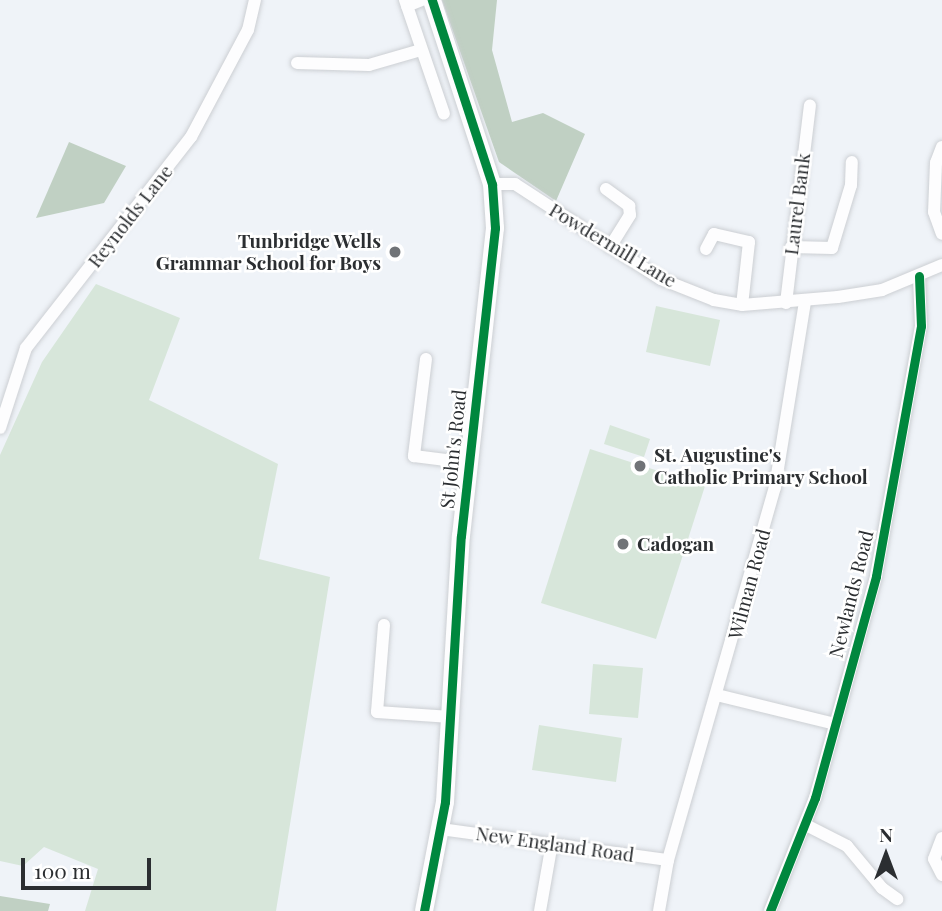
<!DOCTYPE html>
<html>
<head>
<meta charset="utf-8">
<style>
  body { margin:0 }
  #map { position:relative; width:942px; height:911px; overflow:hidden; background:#eff3f8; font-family:"Playfair Display",serif }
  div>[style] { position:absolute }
  .green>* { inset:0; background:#d7e6da }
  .forest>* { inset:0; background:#c0d0c3 }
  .roads { filter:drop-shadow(0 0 2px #cccfd3) drop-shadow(0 0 2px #cccfd3) }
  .minor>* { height:12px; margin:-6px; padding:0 6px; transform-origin:6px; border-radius:6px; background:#fdfdfe }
  .highway>* { height:18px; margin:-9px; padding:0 9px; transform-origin:9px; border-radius:9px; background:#fdfdfe }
  .cycleway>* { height:9px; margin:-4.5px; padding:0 4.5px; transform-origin:4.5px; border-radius:4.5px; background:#00873e }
  .dots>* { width:19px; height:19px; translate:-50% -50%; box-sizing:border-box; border:4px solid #fff; border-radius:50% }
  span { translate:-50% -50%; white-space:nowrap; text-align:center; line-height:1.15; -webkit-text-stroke:5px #fff; paint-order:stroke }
  .street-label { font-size:19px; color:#2b2e31 }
  .poi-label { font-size:19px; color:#2b2e31; font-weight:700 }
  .right { translate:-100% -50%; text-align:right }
  .left { translate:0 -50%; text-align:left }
  .north { position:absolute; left:851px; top:820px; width:70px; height:70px; -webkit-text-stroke:5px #fff; paint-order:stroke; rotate:0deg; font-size:19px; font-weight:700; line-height:28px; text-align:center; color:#2b2e31 }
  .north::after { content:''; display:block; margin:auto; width:24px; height:32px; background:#2b2e31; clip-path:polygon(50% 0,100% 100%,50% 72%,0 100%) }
  .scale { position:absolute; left:21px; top:858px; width:130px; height:32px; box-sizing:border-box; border:4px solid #2b2e31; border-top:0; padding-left:9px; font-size:21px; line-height:24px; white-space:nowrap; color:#2b2e31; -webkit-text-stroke:5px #fff; paint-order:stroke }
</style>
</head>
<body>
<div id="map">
  <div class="green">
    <i style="clip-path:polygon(96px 284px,180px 318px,149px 400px,278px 464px,259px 559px,330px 577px,276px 911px,85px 911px,98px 869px,44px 847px,23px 866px,0 861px,0 455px,42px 362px)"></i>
    <i style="clip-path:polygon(656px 306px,720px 320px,710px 366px,646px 352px)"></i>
    <i style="clip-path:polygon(610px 425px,650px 439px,644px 457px,604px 444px)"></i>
    <i style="clip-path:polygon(590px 449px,705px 486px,656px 639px,541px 603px)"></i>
    <i style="clip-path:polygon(593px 664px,643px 668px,638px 718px,589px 714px)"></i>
    <i style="clip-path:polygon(539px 725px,622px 738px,616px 782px,532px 770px)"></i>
  </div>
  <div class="forest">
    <i style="clip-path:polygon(442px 0,497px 0,492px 50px,512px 122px,543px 113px,585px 134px,556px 201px,499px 162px)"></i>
    <i style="clip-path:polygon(69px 142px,126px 166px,104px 203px,36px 218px)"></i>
    <i style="clip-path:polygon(0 896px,50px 904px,48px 911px,0 911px)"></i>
  </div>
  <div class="roads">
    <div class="minor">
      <i style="left:405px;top:0;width:120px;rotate:71.1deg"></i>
      <i style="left:407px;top:6px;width:16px;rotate:-22deg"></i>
      <i style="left:297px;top:63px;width:72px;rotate:1.6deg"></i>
      <i style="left:369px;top:65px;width:54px;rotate:-16.1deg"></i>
      <i style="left:942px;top:147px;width:17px;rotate:111deg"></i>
      <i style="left:936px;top:163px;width:49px;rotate:92.3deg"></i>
      <i style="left:934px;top:212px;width:23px;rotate:70deg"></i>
      <i style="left:492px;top:184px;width:23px"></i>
      <i style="left:515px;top:184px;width:174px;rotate:33.1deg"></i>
      <i style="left:661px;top:279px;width:57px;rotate:21.6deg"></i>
      <i style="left:714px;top:300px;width:28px;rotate:10deg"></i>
      <i style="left:742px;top:305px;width:96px;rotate:-4.8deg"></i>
      <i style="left:838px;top:297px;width:45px;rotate:-9deg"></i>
      <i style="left:882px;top:290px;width:65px;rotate:-22.6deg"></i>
      <i style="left:606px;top:189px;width:29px;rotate:36deg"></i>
      <i style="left:629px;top:206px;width:9px;rotate:84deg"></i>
      <i style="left:630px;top:215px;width:38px;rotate:122deg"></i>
      <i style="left:791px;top:247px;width:41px;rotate:1.4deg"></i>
      <i style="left:832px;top:248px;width:66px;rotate:-73.2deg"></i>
      <i style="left:851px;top:185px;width:23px;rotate:-88deg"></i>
      <i style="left:706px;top:249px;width:17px;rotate:-62deg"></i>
      <i style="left:714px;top:234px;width:36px;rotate:13deg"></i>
      <i style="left:749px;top:242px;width:63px;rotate:96.3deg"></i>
      <i style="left:786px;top:303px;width:199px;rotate:-83.1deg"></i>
      <i style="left:426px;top:359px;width:98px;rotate:97.1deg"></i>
      <i style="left:414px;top:456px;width:56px;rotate:7.1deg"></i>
      <i style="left:0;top:428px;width:84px;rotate:-72deg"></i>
      <i style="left:26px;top:348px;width:268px;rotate:-52deg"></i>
      <i style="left:191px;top:137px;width:121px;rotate:-62deg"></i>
      <i style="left:248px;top:30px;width:31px;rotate:-77deg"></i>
      <i style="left:384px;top:625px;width:87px;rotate:94.6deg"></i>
      <i style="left:377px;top:712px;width:74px;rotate:3.9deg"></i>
      <i style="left:717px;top:695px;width:122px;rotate:13.8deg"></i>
      <i style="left:806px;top:825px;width:46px;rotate:27.1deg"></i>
      <i style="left:847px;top:846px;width:55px;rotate:50.2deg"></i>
      <i style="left:882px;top:888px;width:19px;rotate:36deg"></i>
      <i style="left:441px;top:829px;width:229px;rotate:7.8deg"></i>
      <i style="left:942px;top:838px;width:22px;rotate:111deg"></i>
      <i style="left:934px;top:859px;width:18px;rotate:63deg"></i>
      <i style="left:540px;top:911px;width:69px;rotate:-80deg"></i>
      <i style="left:659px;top:911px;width:52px;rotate:-80deg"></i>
      <i style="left:668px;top:860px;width:388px;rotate:-74deg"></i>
      <i style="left:775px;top:487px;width:188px;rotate:-80.8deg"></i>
      <i style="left:770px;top:911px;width:122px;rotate:-68.3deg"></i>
      <i style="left:815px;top:798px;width:230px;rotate:-74.6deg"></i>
      <i style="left:876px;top:576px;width:254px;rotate:-79.8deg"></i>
      <i style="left:921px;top:326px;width:50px;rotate:-92.3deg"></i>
    </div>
    <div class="highway">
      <i style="left:424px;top:911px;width:111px;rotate:-79.1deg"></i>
      <i style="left:445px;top:802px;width:266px;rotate:-86.6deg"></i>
      <i style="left:461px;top:536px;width:310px;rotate:-83.7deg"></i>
      <i style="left:495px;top:228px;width:44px;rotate:-93.9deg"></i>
      <i style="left:492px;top:184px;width:194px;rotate:-108.1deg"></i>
    </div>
  </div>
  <div class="cycleway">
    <i style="left:424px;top:911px;width:111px;rotate:-79.1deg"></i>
    <i style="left:445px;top:802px;width:266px;rotate:-86.6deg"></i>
    <i style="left:461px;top:536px;width:310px;rotate:-83.7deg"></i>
    <i style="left:495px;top:228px;width:44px;rotate:-93.9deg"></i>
    <i style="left:492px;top:184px;width:194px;rotate:-108.1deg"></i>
    <i style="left:770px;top:911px;width:122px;rotate:-68.3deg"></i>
    <i style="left:815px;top:798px;width:230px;rotate:-74.6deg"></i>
    <i style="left:876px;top:576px;width:254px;rotate:-79.8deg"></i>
    <i style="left:921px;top:326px;width:50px;rotate:-92.3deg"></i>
  </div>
  <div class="dots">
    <i style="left:395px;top:252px;background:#707377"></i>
    <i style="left:640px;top:466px;background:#707377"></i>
    <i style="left:623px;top:544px;background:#707377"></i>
  </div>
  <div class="street-label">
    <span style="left:797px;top:204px;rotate:-83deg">Laurel Bank</span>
    <span style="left:130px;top:216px;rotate:-52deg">Reynolds Lane</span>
    <span style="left:613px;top:245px;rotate:31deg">Powdermill Lane</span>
    <span style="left:453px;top:449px;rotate:-84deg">St John's Road</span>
    <span style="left:749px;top:584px;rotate:-75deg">Wilman Road</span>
    <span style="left:851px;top:594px;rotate:-76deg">Newlands Road</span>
    <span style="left:555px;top:844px;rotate:8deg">New England Road</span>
  </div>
  <div class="poi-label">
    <span class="right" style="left:381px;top:252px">Tunbridge Wells<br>Grammar School for Boys</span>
    <span class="left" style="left:654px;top:466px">St. Augustine's<br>Catholic Primary School</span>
    <span class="left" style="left:637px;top:544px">Cadogan</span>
  </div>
  <div class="north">N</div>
  <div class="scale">100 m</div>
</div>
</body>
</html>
